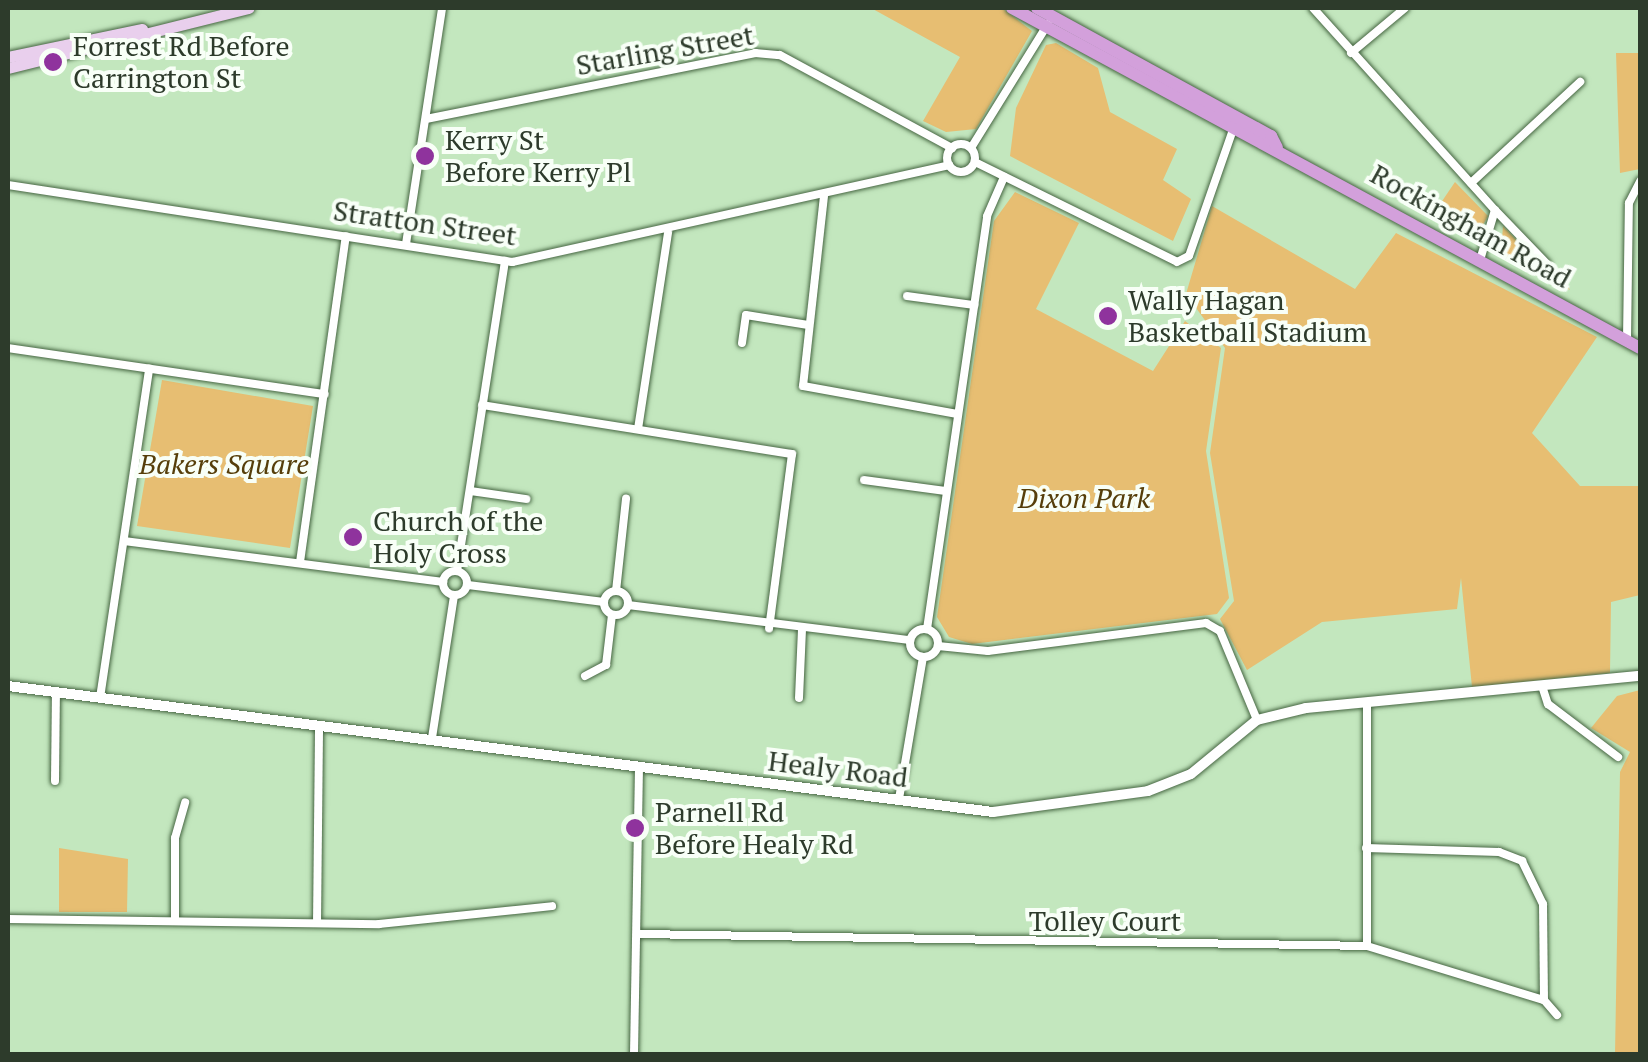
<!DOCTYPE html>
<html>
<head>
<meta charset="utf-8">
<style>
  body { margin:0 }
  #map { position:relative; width:1648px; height:1062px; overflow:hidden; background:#c3e7be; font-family:"PT Serif",serif }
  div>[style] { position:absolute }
  .green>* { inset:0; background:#e7be72 }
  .roads { filter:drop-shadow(0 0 2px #466642) drop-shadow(0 0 2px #466642) }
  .minor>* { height:8px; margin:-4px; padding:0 4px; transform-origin:4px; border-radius:4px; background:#fff }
  .minor>.ring { margin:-4px; padding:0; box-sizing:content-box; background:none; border:8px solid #fff; border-radius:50% }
  .tertiary>* { height:10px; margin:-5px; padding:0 5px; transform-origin:5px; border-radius:5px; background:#fff }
  .secondary>* { height:11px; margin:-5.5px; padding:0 5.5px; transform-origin:5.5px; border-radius:5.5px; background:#e9cfed }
  .primary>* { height:12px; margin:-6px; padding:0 6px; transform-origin:6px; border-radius:6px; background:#d3a0db }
  .dots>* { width:28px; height:28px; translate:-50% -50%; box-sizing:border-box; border:5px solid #f8fff7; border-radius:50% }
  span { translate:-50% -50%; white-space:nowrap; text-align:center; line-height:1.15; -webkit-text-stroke:8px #f8fff7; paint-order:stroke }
  .poi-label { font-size:28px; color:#2d3b2b }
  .left { translate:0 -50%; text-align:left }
  .street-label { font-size:28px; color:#2d3b2b }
  .park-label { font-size:28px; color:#563e0a; font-style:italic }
  .frame { position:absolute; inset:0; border:10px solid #2d3b2b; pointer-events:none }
</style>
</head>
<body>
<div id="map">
  <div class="green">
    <i style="clip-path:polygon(871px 8px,1002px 8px,1032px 31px,976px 129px,946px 132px,923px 121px,960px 57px)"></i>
    <i style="clip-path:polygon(1056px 43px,1098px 68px,1110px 112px,1177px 149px,1163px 180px,1191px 199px,1173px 241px,1010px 156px,1016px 108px,1046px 45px)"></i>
    <i style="clip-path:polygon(1616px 53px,1640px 53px,1640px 169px,1620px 173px)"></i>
    <i style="clip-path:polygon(1455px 182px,1488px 216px,1477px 236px,1434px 213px)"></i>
    <i style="clip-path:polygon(1015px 192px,1079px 223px,1036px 309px,1153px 371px,1185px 321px,1221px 348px,1206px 451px,1229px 598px,1217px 614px,972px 644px,949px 637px,937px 617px,994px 221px)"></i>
    <i style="clip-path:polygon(1212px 206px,1355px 289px,1396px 233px,1597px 337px,1532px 433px,1580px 486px,1640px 486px,1640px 595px,1611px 602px,1610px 673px,1472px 687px,1461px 578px,1457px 609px,1322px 622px,1247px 670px,1220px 619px,1234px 601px,1210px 453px,1225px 348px,1186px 294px)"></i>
    <i style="clip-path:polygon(1503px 226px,1544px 269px,1552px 262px,1570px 290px,1501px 253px)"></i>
    <i style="clip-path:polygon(162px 380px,313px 406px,290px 548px,137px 526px)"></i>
    <i style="clip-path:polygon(1640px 690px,1640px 1054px,1615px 1054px,1620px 772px,1630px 752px,1591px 728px,1617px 696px)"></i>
    <i style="clip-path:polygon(59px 848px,128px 859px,127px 912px,59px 912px)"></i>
  </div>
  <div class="roads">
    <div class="minor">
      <i style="left:1313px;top:8px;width:272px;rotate:48deg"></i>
      <i style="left:1495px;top:210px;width:52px;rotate:106.7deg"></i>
      <i style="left:1351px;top:53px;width:70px;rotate:-39.8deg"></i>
      <i style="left:426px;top:119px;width:336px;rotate:-11.3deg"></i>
      <i style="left:755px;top:53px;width:25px;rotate:5deg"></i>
      <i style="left:780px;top:55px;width:196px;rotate:28.4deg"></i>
      <i class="ring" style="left:947px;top:144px;width:20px;height:20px"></i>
      <i style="left:971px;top:148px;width:146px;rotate:-58.2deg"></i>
      <i style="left:975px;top:162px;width:225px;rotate:26.3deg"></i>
      <i style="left:1177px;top:262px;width:13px;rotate:-27deg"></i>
      <i style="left:1189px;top:256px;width:140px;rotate:-70.8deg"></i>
      <i style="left:1471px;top:183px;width:149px;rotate:-42.8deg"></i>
      <i style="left:8px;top:185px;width:510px;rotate:8.69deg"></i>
      <i style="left:512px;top:262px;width:448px;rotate:-12.5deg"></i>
      <i style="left:824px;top:196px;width:191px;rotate:96.3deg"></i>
      <i style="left:803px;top:386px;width:157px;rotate:10.3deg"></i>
      <i style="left:1495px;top:210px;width:75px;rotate:46.1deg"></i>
      <i style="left:406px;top:244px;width:239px;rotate:-81.3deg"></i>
      <i style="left:907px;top:296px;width:68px;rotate:7.7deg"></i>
      <i style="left:1627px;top:340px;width:137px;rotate:-89.2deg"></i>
      <i style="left:1629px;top:203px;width:25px;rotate:-63deg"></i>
      <i style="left:742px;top:343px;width:28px;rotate:-82deg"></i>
      <i style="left:746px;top:315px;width:63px;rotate:9.2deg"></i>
      <i style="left:8px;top:348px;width:320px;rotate:8.3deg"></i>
      <i style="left:482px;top:405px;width:314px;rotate:9deg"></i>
      <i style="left:792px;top:454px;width:176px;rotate:97.5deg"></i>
      <i style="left:638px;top:429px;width:199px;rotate:-81.3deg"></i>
      <i style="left:864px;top:480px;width:82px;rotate:7.7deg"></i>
      <i style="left:471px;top:491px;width:56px;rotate:8.3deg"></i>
      <i style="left:124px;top:541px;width:322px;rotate:7.3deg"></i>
      <i style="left:300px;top:562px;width:329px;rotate:-82deg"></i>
      <i class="ring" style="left:443px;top:571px;width:16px;height:16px"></i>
      <i style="left:457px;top:571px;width:314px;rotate:-81.2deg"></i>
      <i style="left:468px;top:585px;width:137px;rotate:7.1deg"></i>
      <i style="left:616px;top:591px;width:93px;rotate:-83.8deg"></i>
      <i class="ring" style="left:604px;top:591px;width:16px;height:16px"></i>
      <i style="left:628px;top:605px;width:284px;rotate:7.1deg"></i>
      <i style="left:927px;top:629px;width:417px;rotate:-81.7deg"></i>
      <i style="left:987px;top:216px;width:43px;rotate:-66.4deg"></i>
      <i class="ring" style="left:910px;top:629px;width:20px;height:20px"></i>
      <i style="left:938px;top:646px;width:50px;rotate:5.7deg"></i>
      <i style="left:988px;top:651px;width:220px;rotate:-7.3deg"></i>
      <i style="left:1206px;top:623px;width:16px;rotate:30deg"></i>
      <i style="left:1220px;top:631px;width:96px;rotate:67.4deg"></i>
      <i style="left:585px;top:676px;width:24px;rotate:-28deg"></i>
      <i style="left:606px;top:665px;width:50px;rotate:-83.2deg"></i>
      <i style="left:1543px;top:689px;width:16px;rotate:72deg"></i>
      <i style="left:1548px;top:704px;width:88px;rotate:37.1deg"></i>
      <i style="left:100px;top:698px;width:333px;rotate:-81.5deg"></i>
      <i style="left:799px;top:698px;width:69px;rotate:-87.5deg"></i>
      <i style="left:432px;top:738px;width:144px;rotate:-81.2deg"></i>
      <i style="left:55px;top:781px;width:89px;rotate:-89.4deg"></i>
      <i style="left:899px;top:799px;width:144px;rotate:-80.4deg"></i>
      <i style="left:1366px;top:848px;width:133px;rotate:1.7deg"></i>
      <i style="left:1499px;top:852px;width:25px;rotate:21deg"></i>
      <i style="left:1522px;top:861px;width:48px;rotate:64deg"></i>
      <i style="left:1543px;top:904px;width:96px;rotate:89.4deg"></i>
      <i style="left:8px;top:919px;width:371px;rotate:0.8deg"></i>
      <i style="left:379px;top:924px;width:174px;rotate:-5.9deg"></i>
      <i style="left:175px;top:921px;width:83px;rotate:-90deg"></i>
      <i style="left:175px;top:838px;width:37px;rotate:-74deg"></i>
      <i style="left:317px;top:923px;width:198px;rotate:-89.4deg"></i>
      <i style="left:639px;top:934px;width:728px;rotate:0.94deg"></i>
      <i style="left:1367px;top:946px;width:185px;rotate:17deg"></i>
      <i style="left:1544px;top:1000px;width:20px;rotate:49deg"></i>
      <i style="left:1367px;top:946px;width:242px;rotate:-90deg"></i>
      <i style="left:634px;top:1054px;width:288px;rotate:-89deg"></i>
    </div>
    <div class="tertiary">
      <i style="left:8px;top:686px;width:993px;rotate:7.29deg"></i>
      <i style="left:993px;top:812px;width:156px;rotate:-7.7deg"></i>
      <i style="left:1148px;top:791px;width:46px;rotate:-21.6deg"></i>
      <i style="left:1191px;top:774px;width:85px;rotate:-39.3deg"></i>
      <i style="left:1257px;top:720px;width:50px;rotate:-13.8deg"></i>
      <i style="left:1306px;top:708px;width:336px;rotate:-5.5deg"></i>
    </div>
    <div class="secondary">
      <i style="left:8px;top:57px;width:137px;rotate:-11.8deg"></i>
      <i style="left:8px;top:68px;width:248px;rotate:-14deg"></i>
    </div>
    <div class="primary">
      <i style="left:1012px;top:8px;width:714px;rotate:28.43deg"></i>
      <i style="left:1037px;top:8px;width:267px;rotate:28.7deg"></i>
      <i style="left:1271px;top:136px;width:13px;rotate:63deg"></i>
    </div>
  </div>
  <div class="dots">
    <i style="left:53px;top:62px;background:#8f339d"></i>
    <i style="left:425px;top:156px;background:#8f339d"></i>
    <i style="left:1108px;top:316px;background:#8f339d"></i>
    <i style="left:353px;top:537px;background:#8f339d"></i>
    <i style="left:635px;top:828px;background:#8f339d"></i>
  </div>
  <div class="poi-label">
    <span class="left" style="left:73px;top:62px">Forrest Rd Before<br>Carrington St</span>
    <span class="left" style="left:445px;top:156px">Kerry St<br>Before Kerry Pl</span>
    <span class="left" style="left:1128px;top:316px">Wally Hagan<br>Basketball Stadium</span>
    <span class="left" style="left:373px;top:537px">Church of the<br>Holy Cross</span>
    <span class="left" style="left:655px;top:828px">Parnell Rd<br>Before Healy Rd</span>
  </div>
  <div class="street-label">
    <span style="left:665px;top:50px;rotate:-10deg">Starling Street</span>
    <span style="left:425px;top:223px;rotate:8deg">Stratton Street</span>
    <span style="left:1471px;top:226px;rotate:29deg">Rockingham Road</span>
    <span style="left:838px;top:769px;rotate:7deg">Healy Road</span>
    <span style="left:1105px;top:921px">Tolley Court</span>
  </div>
  <div class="park-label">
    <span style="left:224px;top:464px">Bakers Square</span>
    <span style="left:1084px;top:498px">Dixon Park</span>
  </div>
  <div class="frame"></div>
</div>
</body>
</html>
